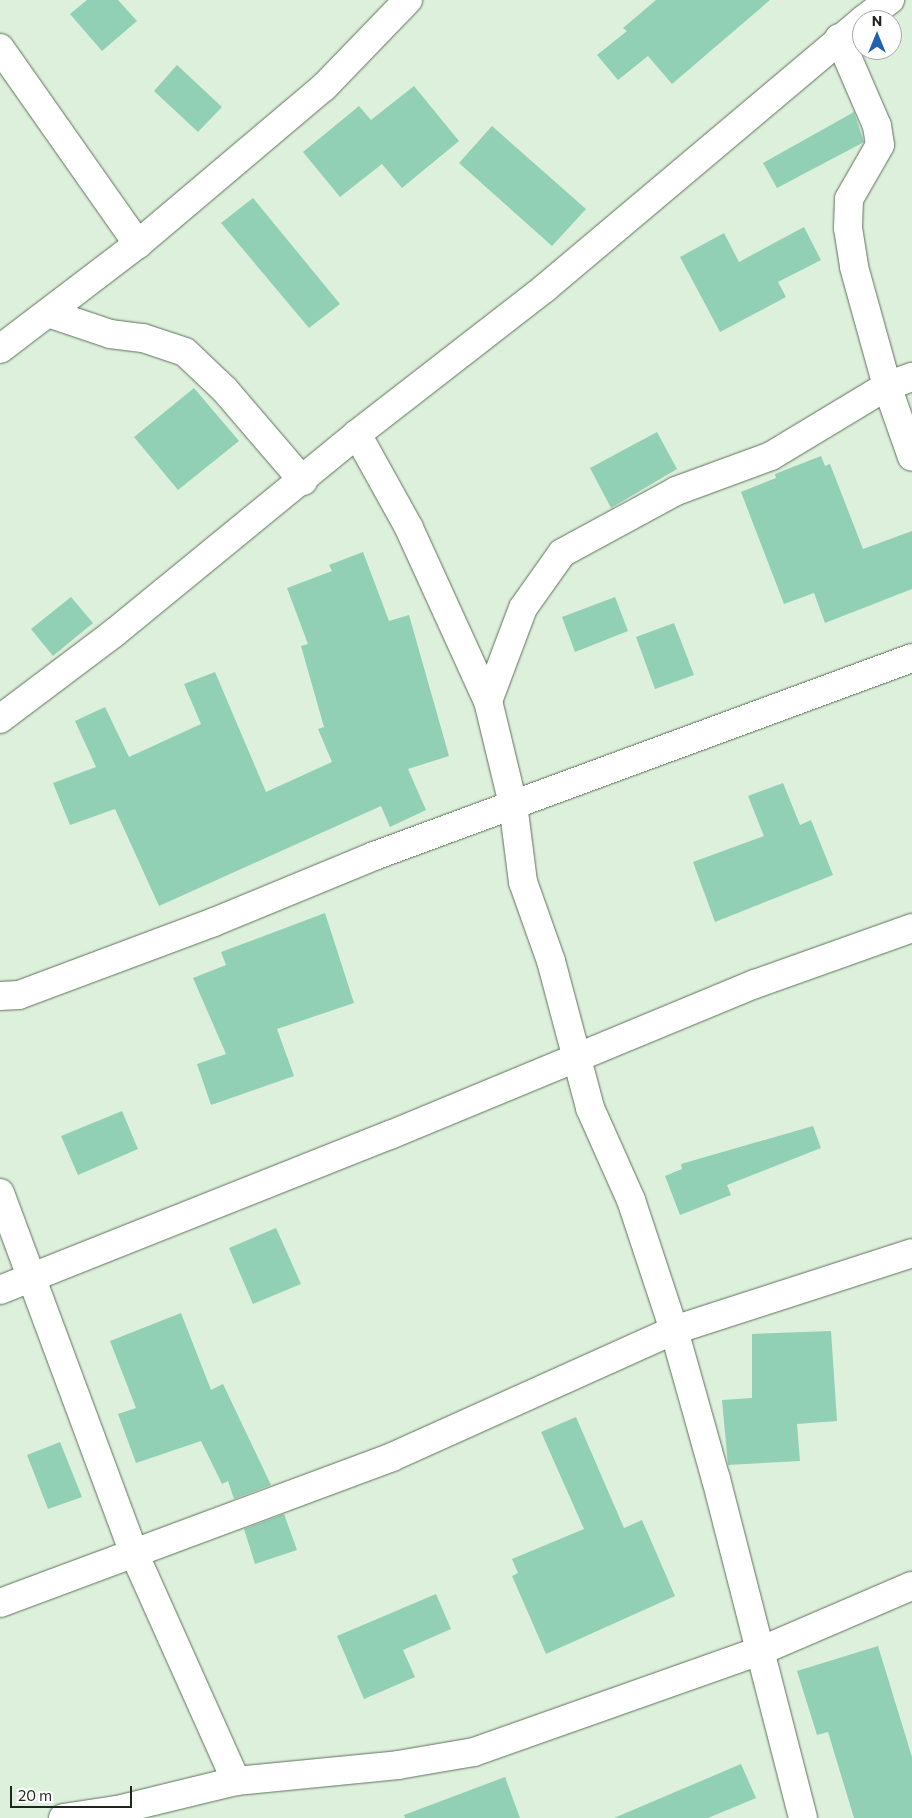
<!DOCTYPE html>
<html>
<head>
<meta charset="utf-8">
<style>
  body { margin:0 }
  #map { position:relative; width:912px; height:1818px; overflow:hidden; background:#ddf0db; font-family:Commissioner,sans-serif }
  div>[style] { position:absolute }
  .building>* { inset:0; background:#91d0b5 }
  .roads { filter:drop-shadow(0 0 1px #5f705d) drop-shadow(0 0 1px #5f705d) }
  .street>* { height:28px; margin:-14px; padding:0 14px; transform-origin:14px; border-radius:14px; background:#fff }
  span { translate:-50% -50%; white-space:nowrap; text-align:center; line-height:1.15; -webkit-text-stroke:4px #fff; paint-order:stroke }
  .north { position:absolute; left:852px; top:10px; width:50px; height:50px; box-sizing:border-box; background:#fff; border:1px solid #a5a8a5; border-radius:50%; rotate:0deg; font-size:14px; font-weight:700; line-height:20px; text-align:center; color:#1f261e }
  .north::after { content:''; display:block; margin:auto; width:18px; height:22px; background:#2061b2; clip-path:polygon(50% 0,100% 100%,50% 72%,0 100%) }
  .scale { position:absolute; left:10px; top:1786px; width:122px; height:22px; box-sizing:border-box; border:2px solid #1f261e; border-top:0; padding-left:6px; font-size:15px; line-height:18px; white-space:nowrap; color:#1f261e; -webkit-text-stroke:4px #fff; paint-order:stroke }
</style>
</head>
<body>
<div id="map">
  <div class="building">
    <i style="clip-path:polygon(87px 0,118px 0,137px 21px,102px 51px,70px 14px)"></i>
    <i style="clip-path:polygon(656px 0,770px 0,672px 84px,648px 56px,618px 80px,597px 55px,627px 31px,623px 28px)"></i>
    <i style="clip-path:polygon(177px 65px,222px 107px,198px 132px,154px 91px)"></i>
    <i style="clip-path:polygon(414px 86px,459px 141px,402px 188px,382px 164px,340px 197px,303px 152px,359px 106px,371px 120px)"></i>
    <i style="clip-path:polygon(854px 112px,864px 142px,777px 188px,763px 163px)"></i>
    <i style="clip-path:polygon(492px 126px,586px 209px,552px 246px,459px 163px)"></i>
    <i style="clip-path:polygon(253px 198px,340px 304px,309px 328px,221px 223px)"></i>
    <i style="clip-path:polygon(804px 227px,821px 260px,778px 282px,786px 297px,720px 332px,680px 257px,724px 233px,739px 262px)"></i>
    <i style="clip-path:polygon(194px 388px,239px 441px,178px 490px,134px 437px)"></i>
    <i style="clip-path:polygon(657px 432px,677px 469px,611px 508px,590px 468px)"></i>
    <i style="clip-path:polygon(821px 456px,825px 466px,830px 464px,863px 549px,912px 531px,912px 589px,825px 623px,814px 593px,784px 604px,741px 492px,776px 478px,775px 474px)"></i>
    <i style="clip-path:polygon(363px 552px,389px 621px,409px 615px,449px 756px,408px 769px,426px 810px,390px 827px,381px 806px,159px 906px,115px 809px,70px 825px,53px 783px,96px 767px,75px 721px,105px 707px,129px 757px,201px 724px,184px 684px,215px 672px,266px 792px,332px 762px,318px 729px,324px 727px,301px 646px,308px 644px,287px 588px,332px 571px,329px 565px)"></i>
    <i style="clip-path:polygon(71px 597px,93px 623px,53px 656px,31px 629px)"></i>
    <i style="clip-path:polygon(615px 597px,628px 631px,575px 652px,562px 617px)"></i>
    <i style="clip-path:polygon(674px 623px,694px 675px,655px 689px,636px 637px)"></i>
    <i style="clip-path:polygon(783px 783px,800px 825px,811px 820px,833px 875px,715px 922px,693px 862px,764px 836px,748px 796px)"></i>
    <i style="clip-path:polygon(325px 913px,354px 1003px,277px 1029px,294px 1076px,211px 1105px,197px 1064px,226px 1054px,193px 978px,226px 965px,221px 952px)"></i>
    <i style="clip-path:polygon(122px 1111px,138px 1149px,78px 1175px,61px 1136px)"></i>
    <i style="clip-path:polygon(813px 1126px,821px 1148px,727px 1185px,731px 1195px,680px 1215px,665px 1176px,682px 1169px,681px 1164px)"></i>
    <i style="clip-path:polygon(276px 1228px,301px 1284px,253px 1304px,229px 1248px)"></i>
    <i style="clip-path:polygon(181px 1313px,211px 1390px,223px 1384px,271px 1485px,234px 1499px,228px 1481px,222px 1484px,201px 1441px,136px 1463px,118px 1414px,136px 1408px,110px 1341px)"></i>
    <i style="clip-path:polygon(831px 1331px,837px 1421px,797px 1424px,800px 1461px,728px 1465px,722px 1400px,752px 1398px,752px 1334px)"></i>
    <i style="clip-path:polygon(576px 1417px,624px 1528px,642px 1520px,675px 1596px,546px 1654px,512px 1576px,518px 1573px,512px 1559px,584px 1529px,541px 1432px)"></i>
    <i style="clip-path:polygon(60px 1442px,82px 1497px,48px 1509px,27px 1455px)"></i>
    <i style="clip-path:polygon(284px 1514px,297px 1550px,255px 1564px,244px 1529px)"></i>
    <i style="clip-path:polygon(436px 1594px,451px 1629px,403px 1650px,415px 1677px,364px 1699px,337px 1636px)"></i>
    <i style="clip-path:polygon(878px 1646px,912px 1757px,912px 1818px,854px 1818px,828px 1732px,817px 1735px,797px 1671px)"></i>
    <i style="clip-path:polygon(741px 1764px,756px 1798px,708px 1818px,614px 1818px)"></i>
    <i style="clip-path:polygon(505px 1777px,520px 1818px,405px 1818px,404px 1815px)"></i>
  </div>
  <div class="roads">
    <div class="street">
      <i style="left:863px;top:20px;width:34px;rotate:-37deg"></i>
      <i style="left:839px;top:38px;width:96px;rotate:66.6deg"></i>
      <i style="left:877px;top:126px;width:19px;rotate:81deg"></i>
      <i style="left:880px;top:145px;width:62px;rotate:119.9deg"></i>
      <i style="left:849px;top:199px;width:29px;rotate:92deg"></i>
      <i style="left:848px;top:228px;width:39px;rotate:81deg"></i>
      <i style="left:854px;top:267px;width:123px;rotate:74.5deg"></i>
      <i style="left:887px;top:386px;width:75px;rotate:70.6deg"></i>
      <i style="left:0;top:48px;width:240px;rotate:54.9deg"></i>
      <i style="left:48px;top:313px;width:65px;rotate:18.7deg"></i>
      <i style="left:110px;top:334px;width:33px;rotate:7deg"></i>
      <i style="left:143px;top:338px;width:44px;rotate:18.4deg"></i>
      <i style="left:185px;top:352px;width:55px;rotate:43.5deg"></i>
      <i style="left:225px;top:390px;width:120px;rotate:49.4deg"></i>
      <i style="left:0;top:349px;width:173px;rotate:-37.3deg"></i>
      <i style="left:138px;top:244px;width:243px;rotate:-40.2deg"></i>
      <i style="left:324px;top:87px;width:121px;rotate:-46deg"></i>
      <i style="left:357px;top:434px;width:107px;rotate:61deg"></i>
      <i style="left:409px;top:528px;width:190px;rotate:65.5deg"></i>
      <i style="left:488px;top:701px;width:106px;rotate:76.4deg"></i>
      <i style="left:513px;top:804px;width:79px;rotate:82.7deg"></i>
      <i style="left:523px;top:882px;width:84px;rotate:70.5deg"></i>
      <i style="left:551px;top:961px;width:152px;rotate:75.1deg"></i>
      <i style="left:590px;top:1108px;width:101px;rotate:66deg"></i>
      <i style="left:631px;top:1200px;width:137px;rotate:71.7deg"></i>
      <i style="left:674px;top:1330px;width:155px;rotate:74.3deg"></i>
      <i style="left:716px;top:1479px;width:350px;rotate:75.6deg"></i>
      <i style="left:488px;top:701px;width:99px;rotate:-69.4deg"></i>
      <i style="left:523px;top:608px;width:67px;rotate:-54.7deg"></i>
      <i style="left:562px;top:553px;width:130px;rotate:-28.5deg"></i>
      <i style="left:676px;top:491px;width:101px;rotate:-20.2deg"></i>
      <i style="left:771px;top:456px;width:135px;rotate:-31.1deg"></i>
      <i style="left:887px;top:386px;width:27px;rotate:-20deg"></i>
      <i style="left:0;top:719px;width:143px;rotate:-37deg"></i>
      <i style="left:114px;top:633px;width:314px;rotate:-39.3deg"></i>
      <i style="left:357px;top:434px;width:238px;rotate:-37.8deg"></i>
      <i style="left:545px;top:288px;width:414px;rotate:-40.1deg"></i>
      <i style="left:0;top:996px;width:19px;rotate:-3deg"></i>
      <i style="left:19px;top:995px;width:208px;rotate:-20.5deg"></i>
      <i style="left:214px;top:922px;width:173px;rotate:-22.4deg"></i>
      <i style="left:374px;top:856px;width:573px;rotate:-20.21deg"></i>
      <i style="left:0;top:1193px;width:384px;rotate:69.6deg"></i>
      <i style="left:134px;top:1553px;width:250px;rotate:65.9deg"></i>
      <i style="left:0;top:1290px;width:420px;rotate:-21.7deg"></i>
      <i style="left:390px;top:1135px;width:395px;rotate:-22.5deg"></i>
      <i style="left:755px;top:984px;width:167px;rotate:-19.6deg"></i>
      <i style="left:0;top:1603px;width:418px;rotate:-20.4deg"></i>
      <i style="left:392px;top:1457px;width:309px;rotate:-24.2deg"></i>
      <i style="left:674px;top:1330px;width:250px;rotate:-17.9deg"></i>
      <i style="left:63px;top:1818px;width:55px;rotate:-8.4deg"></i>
      <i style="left:117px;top:1810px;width:122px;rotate:-13.7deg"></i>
      <i style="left:236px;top:1781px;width:163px;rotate:-5.6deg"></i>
      <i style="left:398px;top:1765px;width:77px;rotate:-9.7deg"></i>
      <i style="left:474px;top:1752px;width:303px;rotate:-19.5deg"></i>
      <i style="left:760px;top:1651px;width:165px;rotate:-23.2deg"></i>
    </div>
  </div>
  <div class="north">N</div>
  <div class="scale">20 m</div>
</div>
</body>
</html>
